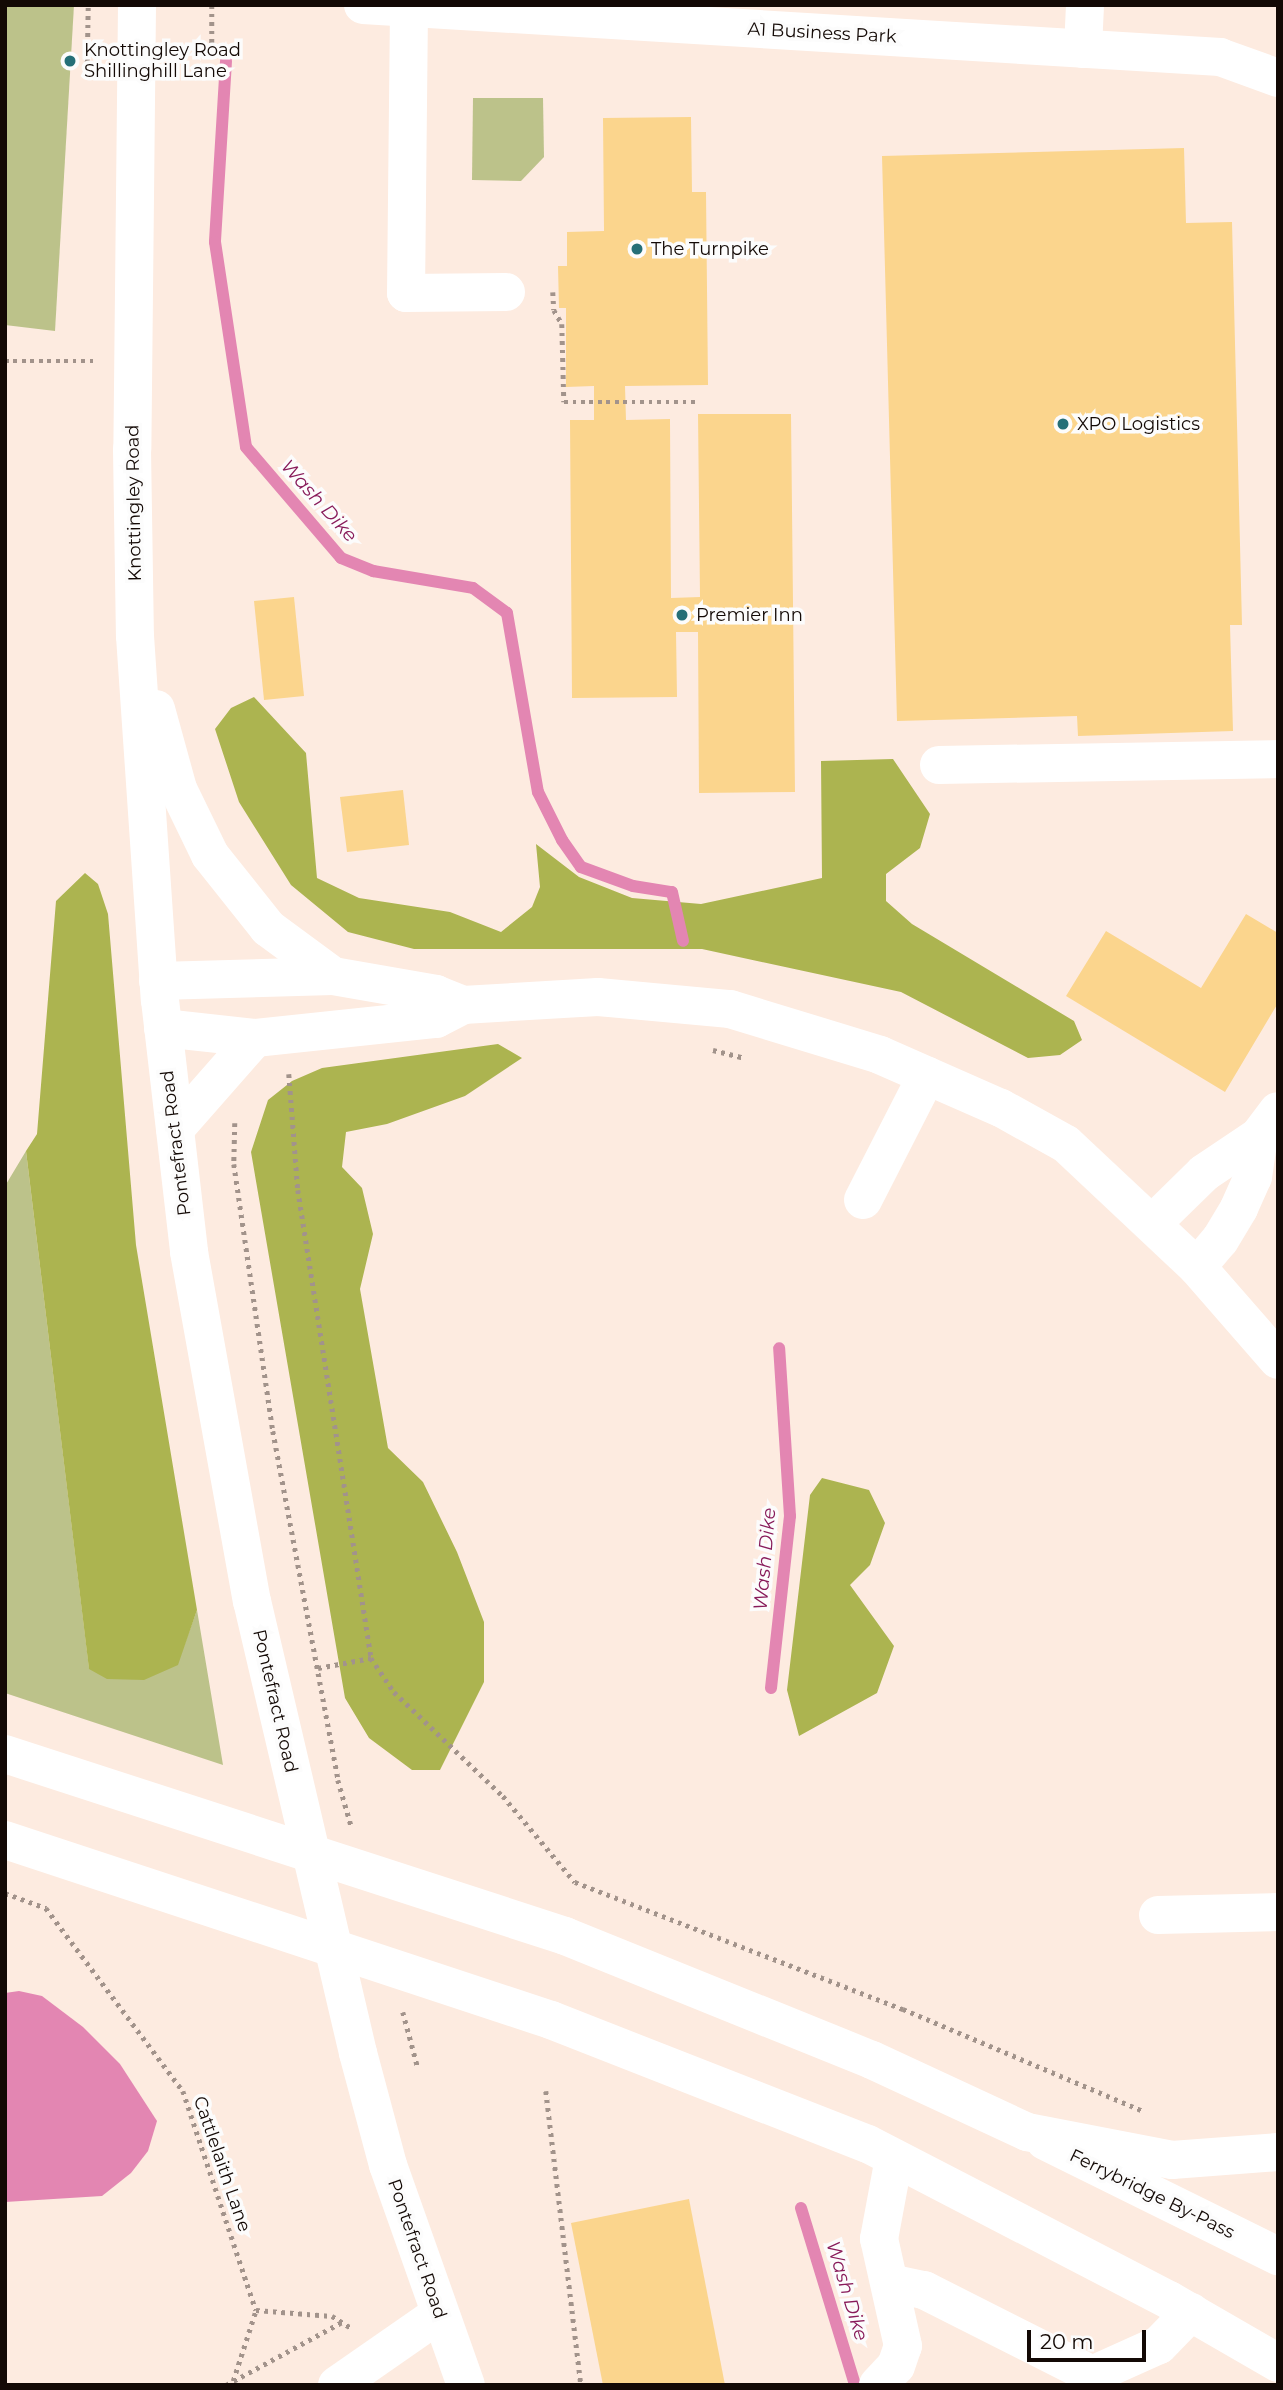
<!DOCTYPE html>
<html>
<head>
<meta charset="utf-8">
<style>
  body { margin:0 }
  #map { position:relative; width:1283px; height:2390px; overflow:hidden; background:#fdebe0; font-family:Montserrat,sans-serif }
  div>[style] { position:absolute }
  .green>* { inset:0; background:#bcc28a }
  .forest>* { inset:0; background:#acb450 }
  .water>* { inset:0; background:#e386b2 }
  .stream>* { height:12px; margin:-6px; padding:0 6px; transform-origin:6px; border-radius:6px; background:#e386b2 }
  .building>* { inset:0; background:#fbd58d }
  .path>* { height:4.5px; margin-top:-2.25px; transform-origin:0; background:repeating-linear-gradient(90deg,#a2938b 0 3.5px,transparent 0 8.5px) }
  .minor>* { height:38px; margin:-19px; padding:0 19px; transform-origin:19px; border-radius:19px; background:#fff }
  .major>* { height:38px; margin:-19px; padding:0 19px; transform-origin:19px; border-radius:19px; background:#fff }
  .highway>* { height:38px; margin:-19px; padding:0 19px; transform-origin:19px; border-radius:19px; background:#fff }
  .dots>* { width:19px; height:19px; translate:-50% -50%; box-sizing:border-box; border:4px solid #fcfcfc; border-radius:50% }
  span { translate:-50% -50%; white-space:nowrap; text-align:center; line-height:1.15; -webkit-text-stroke:7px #fcfcfc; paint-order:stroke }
  .street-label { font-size:18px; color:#130905 }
  .poi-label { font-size:18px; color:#130905 }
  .left { translate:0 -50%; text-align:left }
  .water-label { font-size:19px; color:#881b5a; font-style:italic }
  .frame { position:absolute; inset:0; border:7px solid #130905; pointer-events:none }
  .scale { position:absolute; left:1027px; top:2330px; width:119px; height:32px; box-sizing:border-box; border:4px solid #130905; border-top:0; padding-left:9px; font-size:21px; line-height:24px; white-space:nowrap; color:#130905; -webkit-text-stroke:5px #fcfcfc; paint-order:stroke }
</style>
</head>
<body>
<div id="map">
  <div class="green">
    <i style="clip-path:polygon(5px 5px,74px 5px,55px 331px,5px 325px)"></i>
    <i style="clip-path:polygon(473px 98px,543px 98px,544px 157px,521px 181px,472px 180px)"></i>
    <i style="clip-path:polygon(26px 1151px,89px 1668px,177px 1665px,197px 1610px,223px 1765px,5px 1693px,5px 1186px)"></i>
  </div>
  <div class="forest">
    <i style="clip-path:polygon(254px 697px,306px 753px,317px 878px,359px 898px,450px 912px,501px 932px,532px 907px,540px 887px,536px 844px,579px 877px,632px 898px,701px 904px,822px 878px,821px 761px,893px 759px,930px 814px,920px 848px,886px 874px,886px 901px,912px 924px,1074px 1021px,1082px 1040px,1060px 1055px,1028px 1058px,901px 992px,702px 949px,414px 949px,348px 932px,291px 885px,239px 802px,215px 729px,231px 708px)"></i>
    <i style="clip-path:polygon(85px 873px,98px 884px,108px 914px,136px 1245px,197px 1610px,178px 1665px,144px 1680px,107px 1679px,89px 1669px,26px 1151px,37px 1134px,56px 901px)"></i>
    <i style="clip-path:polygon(498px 1044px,522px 1058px,465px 1096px,387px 1124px,346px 1132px,342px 1167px,362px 1188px,373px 1234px,360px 1289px,388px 1448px,423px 1482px,457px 1552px,484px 1622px,484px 1682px,440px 1770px,412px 1770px,369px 1738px,345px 1698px,251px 1152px,268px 1100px,292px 1081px,322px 1068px)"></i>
    <i style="clip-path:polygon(822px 1478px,869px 1490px,885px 1523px,870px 1565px,850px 1585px,894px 1646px,877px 1693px,799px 1736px,787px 1690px,810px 1495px)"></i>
  </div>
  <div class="water">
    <i style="clip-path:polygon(19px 1991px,42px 1996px,83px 2027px,120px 2064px,157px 2121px,148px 2151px,131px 2173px,102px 2196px,5px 2202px,5px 1993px)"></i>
  </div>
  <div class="stream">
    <i style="left:226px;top:61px;width:181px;rotate:93.5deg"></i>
    <i style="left:215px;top:242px;width:207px;rotate:81.4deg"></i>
    <i style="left:246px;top:447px;width:146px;rotate:49.4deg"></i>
    <i style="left:341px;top:558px;width:35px;rotate:22deg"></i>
    <i style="left:373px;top:571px;width:101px;rotate:9.6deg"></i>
    <i style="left:473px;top:588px;width:42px;rotate:36.3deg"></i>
    <i style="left:507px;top:613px;width:182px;rotate:80.2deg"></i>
    <i style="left:538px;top:792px;width:54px;rotate:63.4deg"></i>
    <i style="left:562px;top:840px;width:33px;rotate:55deg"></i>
    <i style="left:581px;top:867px;width:55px;rotate:20.1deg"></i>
    <i style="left:633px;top:886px;width:39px;rotate:9deg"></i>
    <i style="left:672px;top:892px;width:50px;rotate:77.3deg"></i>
    <i style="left:771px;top:1688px;width:173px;rotate:-83.7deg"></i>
    <i style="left:790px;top:1516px;width:168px;rotate:-93.7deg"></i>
    <i style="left:801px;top:2208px;width:185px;rotate:73deg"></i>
  </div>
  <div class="building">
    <i style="clip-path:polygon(691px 117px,692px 192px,706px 192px,708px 385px,625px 386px,626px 420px,670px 419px,671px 598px,700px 597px,698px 414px,791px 414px,795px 792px,699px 793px,698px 632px,676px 632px,677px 697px,572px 698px,570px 420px,594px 420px,594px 386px,566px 387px,566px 308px,559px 308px,558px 266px,567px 266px,567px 232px,604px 231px,603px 118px)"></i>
    <i style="clip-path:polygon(1184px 148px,1186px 223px,1232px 222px,1242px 625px,1230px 625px,1233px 731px,1078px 736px,1077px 716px,897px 721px,882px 156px)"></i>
    <i style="clip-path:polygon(294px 597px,304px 696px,264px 700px,254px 601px)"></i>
    <i style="clip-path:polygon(403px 790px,409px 845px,347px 852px,340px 797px)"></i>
    <i style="clip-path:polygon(1246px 914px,1278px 933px,1278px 1003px,1225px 1092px,1066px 996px,1106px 931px,1201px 988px)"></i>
    <i style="clip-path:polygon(689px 2199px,725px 2385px,603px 2385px,571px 2223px)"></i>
  </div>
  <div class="path">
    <i style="left:212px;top:5px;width:45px;rotate:90deg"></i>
    <i style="left:87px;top:62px;width:57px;rotate:-89deg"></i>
    <i style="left:553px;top:292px;width:18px;rotate:87deg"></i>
    <i style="left:554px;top:310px;width:16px;rotate:60deg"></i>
    <i style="left:562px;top:324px;width:78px;rotate:88.5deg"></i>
    <i style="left:564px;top:402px;width:131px"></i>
    <i style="left:5px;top:361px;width:89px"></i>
    <i style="left:713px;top:1050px;width:30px;rotate:14deg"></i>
    <i style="left:289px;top:1074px;width:116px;rotate:85.6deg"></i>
    <i style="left:298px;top:1190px;width:474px;rotate:81.1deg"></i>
    <i style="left:371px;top:1658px;width:41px;rotate:55.9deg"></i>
    <i style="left:394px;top:1692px;width:151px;rotate:43.7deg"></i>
    <i style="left:503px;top:1796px;width:112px;rotate:50.1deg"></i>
    <i style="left:575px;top:1882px;width:352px;rotate:21.2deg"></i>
    <i style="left:903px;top:2009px;width:261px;rotate:23deg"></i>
    <i style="left:235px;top:1123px;width:41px;rotate:91.4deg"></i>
    <i style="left:234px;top:1164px;width:270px;rotate:81.7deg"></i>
    <i style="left:273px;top:1431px;width:355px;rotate:79.4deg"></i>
    <i style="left:338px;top:1780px;width:47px;rotate:73.9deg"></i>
    <i style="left:318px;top:1668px;width:54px;rotate:-10.7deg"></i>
    <i style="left:5px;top:1893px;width:44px;rotate:20.1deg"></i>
    <i style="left:46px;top:1908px;width:229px;rotate:53.2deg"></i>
    <i style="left:183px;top:2091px;width:231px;rotate:71.6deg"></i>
    <i style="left:256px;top:2310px;width:76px;rotate:4.5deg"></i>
    <i style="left:332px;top:2316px;width:22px;rotate:32deg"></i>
    <i style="left:403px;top:2012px;width:58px;rotate:75deg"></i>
    <i style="left:546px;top:2091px;width:296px;rotate:83.2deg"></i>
    <i style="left:233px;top:2381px;width:75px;rotate:-72.1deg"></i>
    <i style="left:226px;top:2385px;width:132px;rotate:-28.5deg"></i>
  </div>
  <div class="minor">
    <i style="left:363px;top:5px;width:859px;rotate:3.47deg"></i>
    <i style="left:1220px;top:57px;width:62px;rotate:19.9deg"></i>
    <i style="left:409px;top:8px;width:285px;rotate:90.6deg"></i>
    <i style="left:406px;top:293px;width:100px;rotate:-0.6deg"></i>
    <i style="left:1083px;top:49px;width:44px;rotate:-87.4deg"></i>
    <i style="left:939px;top:765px;width:339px;rotate:-1deg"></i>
    <i style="left:863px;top:1200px;width:140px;rotate:-62.9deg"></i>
    <i style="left:1153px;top:1223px;width:71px;rotate:-44.4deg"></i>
    <i style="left:1204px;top:1173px;width:66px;rotate:-33.9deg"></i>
    <i style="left:1259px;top:1136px;width:31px;rotate:-53deg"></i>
    <i style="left:1197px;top:1267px;width:35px;rotate:-50deg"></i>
    <i style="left:1220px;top:1240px;width:37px;rotate:-59deg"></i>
    <i style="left:1239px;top:1208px;width:34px;rotate:-66deg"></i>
    <i style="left:1253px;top:1177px;width:41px;rotate:-81.7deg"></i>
    <i style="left:1158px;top:1915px;width:120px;rotate:-1.4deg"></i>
    <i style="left:890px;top:2283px;width:35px;rotate:12deg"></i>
    <i style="left:924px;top:2290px;width:188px;rotate:26.8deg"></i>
    <i style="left:1092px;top:2375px;width:73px;rotate:-24.1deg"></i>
    <i style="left:1159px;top:2345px;width:46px;rotate:-45.9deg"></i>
    <i style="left:337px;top:2385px;width:124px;rotate:-34.8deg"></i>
    <i style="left:878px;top:2385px;width:26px;rotate:-47deg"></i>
    <i style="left:896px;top:2366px;width:21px;rotate:-71deg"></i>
    <i style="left:903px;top:2346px;width:110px;rotate:-102.6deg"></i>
    <i style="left:879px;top:2239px;width:82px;rotate:-79.5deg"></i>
  </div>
  <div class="major">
    <i style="left:1045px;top:2141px;width:260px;rotate:26.3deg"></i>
  </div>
  <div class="highway">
    <i style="left:137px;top:5px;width:444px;rotate:90.6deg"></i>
    <i style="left:132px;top:449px;width:187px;rotate:89.1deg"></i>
    <i style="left:135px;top:636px;width:365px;rotate:86.1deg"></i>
    <i style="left:160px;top:1000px;width:254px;rotate:83.4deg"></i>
    <i style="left:189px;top:1252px;width:355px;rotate:79.8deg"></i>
    <i style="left:252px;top:1601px;width:464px;rotate:76.8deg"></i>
    <i style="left:358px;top:2053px;width:116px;rotate:75deg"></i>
    <i style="left:388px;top:2165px;width:233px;rotate:70.5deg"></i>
    <i style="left:156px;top:709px;width:83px;rotate:74.6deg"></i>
    <i style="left:178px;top:789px;width:73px;rotate:64.1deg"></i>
    <i style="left:210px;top:855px;width:93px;rotate:51.5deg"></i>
    <i style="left:268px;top:928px;width:81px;rotate:36.4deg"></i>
    <i style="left:158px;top:981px;width:175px;rotate:-1.6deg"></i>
    <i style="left:333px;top:976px;width:105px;rotate:9.9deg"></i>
    <i style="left:436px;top:994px;width:29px;rotate:22deg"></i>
    <i style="left:163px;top:1028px;width:93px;rotate:6.2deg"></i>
    <i style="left:255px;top:1038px;width:182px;rotate:-6deg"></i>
    <i style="left:436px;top:1019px;width:30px;rotate:-27deg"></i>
    <i style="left:463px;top:1005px;width:135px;rotate:-3.4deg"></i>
    <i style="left:598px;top:997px;width:133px;rotate:5.2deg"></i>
    <i style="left:730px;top:1009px;width:157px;rotate:17deg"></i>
    <i style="left:880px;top:1055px;width:132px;rotate:23.7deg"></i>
    <i style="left:1001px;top:1108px;width:74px;rotate:29deg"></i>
    <i style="left:1066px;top:1144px;width:180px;rotate:43.2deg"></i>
    <i style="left:1197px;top:1267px;width:123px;rotate:48.9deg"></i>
    <i style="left:175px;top:1129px;width:121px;rotate:-48.7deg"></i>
    <i style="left:5px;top:1754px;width:589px;rotate:18deg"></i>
    <i style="left:565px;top:1936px;width:331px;rotate:22deg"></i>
    <i style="left:872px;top:2060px;width:171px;rotate:24.9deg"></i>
    <i style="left:1027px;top:2132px;width:148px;rotate:10.9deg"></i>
    <i style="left:1172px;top:2160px;width:106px;rotate:-4.3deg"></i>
    <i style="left:5px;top:1840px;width:575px;rotate:18.25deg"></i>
    <i style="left:551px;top:2020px;width:340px;rotate:21.4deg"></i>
    <i style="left:868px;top:2144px;width:339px;rotate:27.4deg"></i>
    <i style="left:1169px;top:2300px;width:126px;rotate:30deg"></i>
  </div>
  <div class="dots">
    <i style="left:70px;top:61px;background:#256f77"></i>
    <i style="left:637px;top:249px;background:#256f77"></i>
    <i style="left:1063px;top:424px;background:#256f77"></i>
    <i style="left:682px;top:615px;background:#256f77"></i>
  </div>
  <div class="street-label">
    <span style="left:822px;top:33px;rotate:3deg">A1 Business Park</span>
    <span style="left:134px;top:503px;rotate:-91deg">Knottingley Road</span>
    <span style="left:176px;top:1143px;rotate:-97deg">Pontefract Road</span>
    <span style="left:275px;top:1701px;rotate:77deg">Pontefract Road</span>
    <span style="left:222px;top:2164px;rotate:71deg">Cattlelaith Lane</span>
    <span style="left:1152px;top:2194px;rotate:26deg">Ferrybridge By-Pass</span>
    <span style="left:417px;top:2249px;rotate:71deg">Pontefract Road</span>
  </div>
  <div class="poi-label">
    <span class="left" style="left:84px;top:61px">Knottingley Road<br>Shillinghill Lane</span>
    <span class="left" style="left:651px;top:249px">The Turnpike</span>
    <span class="left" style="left:1077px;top:424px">XPO Logistics</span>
    <span class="left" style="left:696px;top:615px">Premier Inn</span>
  </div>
  <div class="water-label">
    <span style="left:319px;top:501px;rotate:48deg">Wash Dike</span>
    <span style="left:765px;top:1559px;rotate:-85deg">Wash Dike</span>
    <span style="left:847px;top:2291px;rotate:73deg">Wash Dike</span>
  </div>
  <div class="frame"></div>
  <div class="scale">20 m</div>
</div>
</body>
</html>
